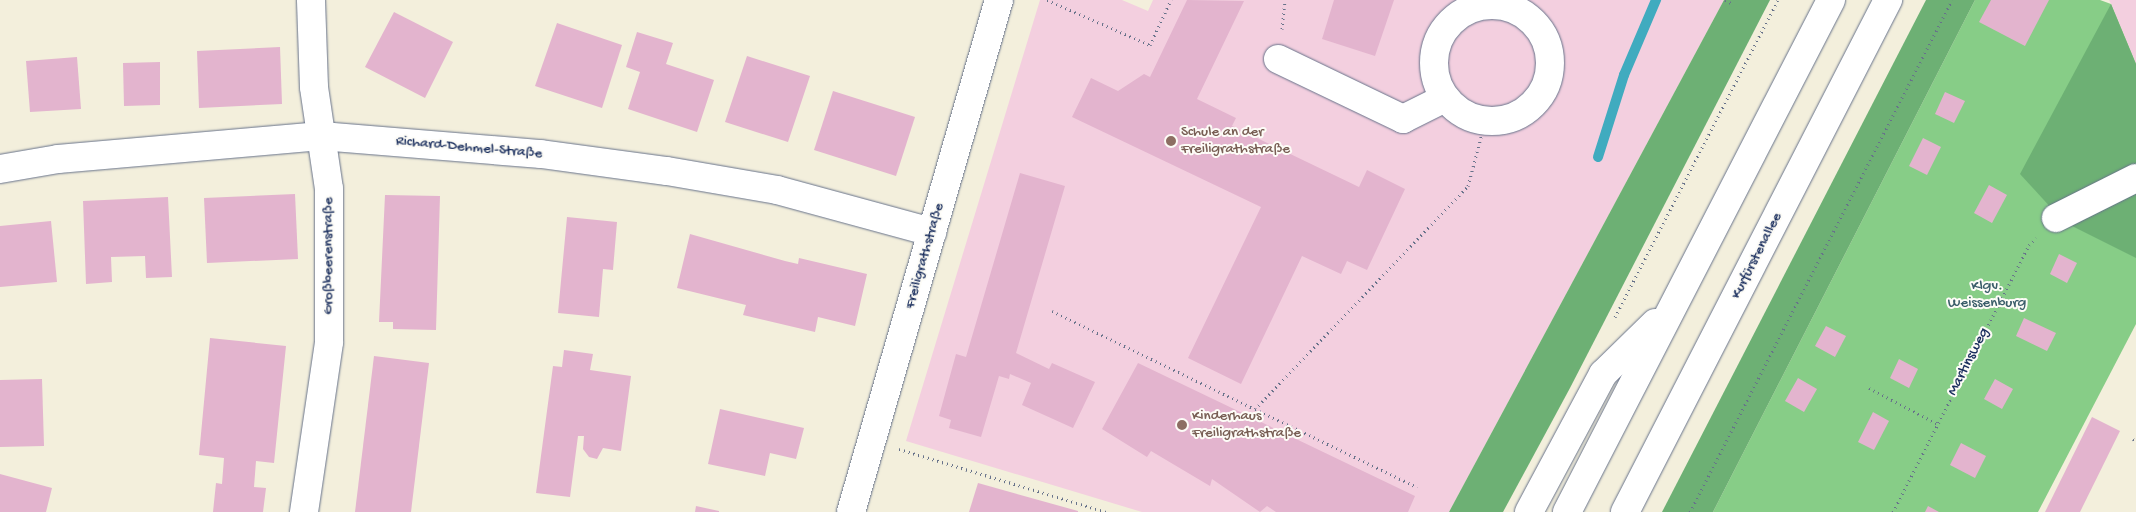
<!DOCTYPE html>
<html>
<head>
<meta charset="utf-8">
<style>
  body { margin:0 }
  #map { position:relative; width:2136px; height:512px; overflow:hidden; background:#f3efdc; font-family:"Gochi Hand",sans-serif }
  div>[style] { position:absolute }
  .built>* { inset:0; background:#f3cfdf }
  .green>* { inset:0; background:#87cd87 }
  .forest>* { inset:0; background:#6db074 }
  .stream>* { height:10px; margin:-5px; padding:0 5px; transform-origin:5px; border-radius:5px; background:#40abbf }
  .building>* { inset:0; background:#e3b4ce }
  .path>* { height:3px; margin-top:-1.5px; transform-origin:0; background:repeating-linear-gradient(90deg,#67728a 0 1px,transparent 0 5px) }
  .roads { filter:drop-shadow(0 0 1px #67728a) drop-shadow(0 0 1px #67728a) }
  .minor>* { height:28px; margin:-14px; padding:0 14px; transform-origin:14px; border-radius:14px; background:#fff }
  .minor>.ring { margin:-14px; padding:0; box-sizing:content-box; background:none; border:28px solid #fff; border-radius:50% }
  .major>* { height:28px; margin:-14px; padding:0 14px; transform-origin:14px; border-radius:14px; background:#fff }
  .dots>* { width:14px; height:14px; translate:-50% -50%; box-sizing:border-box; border:2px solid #fdfcf7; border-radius:50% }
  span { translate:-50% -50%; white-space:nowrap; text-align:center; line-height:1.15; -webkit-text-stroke:4px #fdfcf7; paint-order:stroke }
  .education-label { font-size:15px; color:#785e54 }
  .left { translate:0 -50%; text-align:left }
  .street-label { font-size:15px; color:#1b2f5e }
  .park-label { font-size:15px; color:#3b5e6a }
</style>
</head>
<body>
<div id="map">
  <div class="built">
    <i style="clip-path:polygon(1040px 0,1122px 0,1148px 11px,1153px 0,1724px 0,1449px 512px,1142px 512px,906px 441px)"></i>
    <i style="clip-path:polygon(2109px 0,2136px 0,2136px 64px,2111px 4px)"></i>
  </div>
  <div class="green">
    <i style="clip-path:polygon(1975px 0,2100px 0,2111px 4px,2136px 64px,2136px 324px,2038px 512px,1713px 512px)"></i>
  </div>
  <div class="forest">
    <i style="clip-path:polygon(1724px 0,1770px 0,1570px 388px,1503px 512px,1449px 512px)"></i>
    <i style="clip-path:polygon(1926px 0,1975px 0,1713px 512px,1662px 512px)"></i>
    <i style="clip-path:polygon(2111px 4px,2136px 64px,2136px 258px,2064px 222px,2020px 174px)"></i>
  </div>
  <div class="stream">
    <i style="left:1598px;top:157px;width:86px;rotate:-72.4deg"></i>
    <i style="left:1624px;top:75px;width:82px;rotate:-66.9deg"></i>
  </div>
  <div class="building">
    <i style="clip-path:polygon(1187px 0,1244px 1px,1197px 99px,1236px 118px,1232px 126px,1359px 187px,1367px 170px,1405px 189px,1367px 270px,1347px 261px,1341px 274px,1302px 256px,1241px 384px,1188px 358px,1261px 207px,1072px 117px,1091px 78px,1118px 91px,1144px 74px,1150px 77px)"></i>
    <i style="clip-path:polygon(1334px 0,1394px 0,1375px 56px,1322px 39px)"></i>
    <i style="clip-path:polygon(1991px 0,2049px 0,2025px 46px,1979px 22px)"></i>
    <i style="clip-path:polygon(394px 12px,453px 42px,425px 98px,365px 67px)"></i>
    <i style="clip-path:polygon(557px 23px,622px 45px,602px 108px,535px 86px)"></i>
    <i style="clip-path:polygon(637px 32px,673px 43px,666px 64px,714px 80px,697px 132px,628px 109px,640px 72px,626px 67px)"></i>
    <i style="clip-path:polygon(280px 47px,282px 104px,199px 108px,197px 51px)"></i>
    <i style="clip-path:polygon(747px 56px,810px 76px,788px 142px,725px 122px)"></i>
    <i style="clip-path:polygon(77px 57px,81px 109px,30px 112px,26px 61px)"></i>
    <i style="clip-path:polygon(160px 62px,160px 105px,124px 106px,123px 63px)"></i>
    <i style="clip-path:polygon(833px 91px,915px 117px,896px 176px,814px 150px)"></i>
    <i style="clip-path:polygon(1945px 92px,1965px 101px,1954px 123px,1935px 114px)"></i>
    <i style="clip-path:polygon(1923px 138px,1941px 147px,1927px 175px,1909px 166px)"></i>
    <i style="clip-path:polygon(1020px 173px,1065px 186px,1016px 353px,1049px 369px,1052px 363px,1095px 382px,1073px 428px,1022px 405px,1031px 383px,1010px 374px,1009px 379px,999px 376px,981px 437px,949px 428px,951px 420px,939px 416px,956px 354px,966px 357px)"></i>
    <i style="clip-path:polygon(1989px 185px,2007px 195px,1992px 223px,1974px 213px)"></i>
    <i style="clip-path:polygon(295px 194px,298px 259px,207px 263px,204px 198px)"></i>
    <i style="clip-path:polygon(385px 195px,440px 196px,436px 330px,393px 329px,393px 322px,379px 322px)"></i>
    <i style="clip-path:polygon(168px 197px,172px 277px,146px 278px,145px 256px,111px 257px,112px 282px,86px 284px,83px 201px)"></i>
    <i style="clip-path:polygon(567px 217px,617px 222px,613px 270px,603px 269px,599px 317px,558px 313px)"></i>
    <i style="clip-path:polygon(51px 221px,57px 282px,0 287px,0 226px)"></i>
    <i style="clip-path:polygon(690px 234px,785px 261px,798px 264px,799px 258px,867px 274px,855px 326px,818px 317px,815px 332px,743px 315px,746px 305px,677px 288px)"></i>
    <i style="clip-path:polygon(2059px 254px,2077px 263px,2067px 283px,2050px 274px)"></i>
    <i style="clip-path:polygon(2024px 318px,2056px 333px,2047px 351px,2016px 336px)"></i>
    <i style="clip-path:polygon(1826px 326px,1846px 336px,1835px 357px,1815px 346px)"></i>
    <i style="clip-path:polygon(210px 338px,286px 346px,274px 463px,256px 461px,254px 487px,266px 488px,263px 512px,213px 512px,216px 483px,222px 484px,224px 458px,199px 455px)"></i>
    <i style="clip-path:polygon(564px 350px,593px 354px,590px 370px,631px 376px,621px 451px,603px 448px,597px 459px,589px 457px,583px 449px,584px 436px,578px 436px,570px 497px,536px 493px,553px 366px,562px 367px)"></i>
    <i style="clip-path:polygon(374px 356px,429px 363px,411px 512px,355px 512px)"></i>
    <i style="clip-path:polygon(1899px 359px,1918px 369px,1909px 388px,1890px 378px)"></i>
    <i style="clip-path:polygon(1138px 363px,1415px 496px,1408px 512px,1276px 512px,1267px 506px,1260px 512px,1212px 479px,1210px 486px,1151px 451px,1147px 457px,1102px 429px)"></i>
    <i style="clip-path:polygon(1798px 378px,1817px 389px,1804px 412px,1785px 401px)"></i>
    <i style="clip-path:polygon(42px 379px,44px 446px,0 447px,0 380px)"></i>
    <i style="clip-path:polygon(1995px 379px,2013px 389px,2002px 409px,1984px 399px)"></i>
    <i style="clip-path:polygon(720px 409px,804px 428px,796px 459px,770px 453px,765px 476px,708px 464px)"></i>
    <i style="clip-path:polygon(1873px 412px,1889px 421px,1874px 450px,1858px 442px)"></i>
    <i style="clip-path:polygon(2092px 417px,2120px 431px,2080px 512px,2045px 512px)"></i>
    <i style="clip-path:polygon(1961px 443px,1986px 456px,1975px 478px,1950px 465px)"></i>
    <i style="clip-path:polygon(0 474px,52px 488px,46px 512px,0 512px)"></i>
    <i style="clip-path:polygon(978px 483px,1078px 511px,1078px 512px,969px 512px)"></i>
    <i style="clip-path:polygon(696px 506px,719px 511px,719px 512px,695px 512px)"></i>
    <i style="clip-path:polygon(1928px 506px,1939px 512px,1925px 512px)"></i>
  </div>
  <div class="path">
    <i style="left:1047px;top:0;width:112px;rotate:23.6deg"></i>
    <i style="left:1150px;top:45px;width:50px;rotate:-65deg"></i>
    <i style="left:1725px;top:0;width:7px;rotate:27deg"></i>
    <i style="left:1282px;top:29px;width:29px;rotate:-84deg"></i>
    <i style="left:1052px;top:311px;width:225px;rotate:25.8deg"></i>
    <i style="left:1255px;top:409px;width:308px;rotate:-46.3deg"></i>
    <i style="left:1468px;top:186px;width:66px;rotate:-75.1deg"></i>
    <i style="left:1615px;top:317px;width:356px;rotate:-62.8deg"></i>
    <i style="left:1869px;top:388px;width:78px;rotate:27.6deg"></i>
    <i style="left:1255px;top:409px;width:180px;rotate:25.7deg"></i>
    <i style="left:2133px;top:439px;width:4px;rotate:34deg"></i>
    <i style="left:899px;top:449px;width:217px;rotate:16.9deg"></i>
    <i style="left:1690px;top:512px;width:575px;rotate:-62.9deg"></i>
    <i style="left:1893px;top:512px;width:300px;rotate:-63deg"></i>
    <i style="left:2029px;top:245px;width:10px;rotate:-45deg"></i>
  </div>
  <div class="roads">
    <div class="minor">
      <i class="ring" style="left:1434px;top:5px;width:88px;height:88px"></i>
      <i style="left:1278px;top:59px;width:139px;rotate:25.6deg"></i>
      <i style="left:1403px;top:119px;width:47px;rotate:-26.6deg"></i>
      <i style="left:0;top:169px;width:59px;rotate:-9.8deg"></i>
      <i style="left:58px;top:159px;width:264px;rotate:-5deg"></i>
      <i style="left:321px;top:136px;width:221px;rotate:4.7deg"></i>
      <i style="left:541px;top:154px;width:127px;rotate:7.7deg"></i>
      <i style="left:667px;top:171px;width:112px;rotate:9.8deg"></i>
      <i style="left:777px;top:190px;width:161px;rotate:15.2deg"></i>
      <i style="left:2056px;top:218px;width:89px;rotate:-26.6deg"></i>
      <i style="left:304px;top:512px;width:172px;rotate:-81.6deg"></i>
      <i style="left:329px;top:342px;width:153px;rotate:-90deg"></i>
      <i style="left:329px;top:189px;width:103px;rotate:-98.4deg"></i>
      <i style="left:314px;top:87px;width:87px;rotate:-92deg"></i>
      <i style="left:851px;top:512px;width:533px;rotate:-73.88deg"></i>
    </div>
    <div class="major">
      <i style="left:1529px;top:512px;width:157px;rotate:-61.8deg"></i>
      <i style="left:1603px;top:374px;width:73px;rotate:-44.4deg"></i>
      <i style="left:1567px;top:512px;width:576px;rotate:-62.72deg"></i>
      <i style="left:1625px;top:512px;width:576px;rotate:-62.81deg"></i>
    </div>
  </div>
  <div class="dots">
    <i style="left:1171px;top:141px;background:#8d6e63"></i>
    <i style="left:1182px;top:425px;background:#8d6e63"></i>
  </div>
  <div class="education-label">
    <span class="left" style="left:1181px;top:141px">Schule an der<br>Freiligrathstraße</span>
    <span class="left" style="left:1192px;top:425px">Kinderhaus<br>Freiligrathstraße</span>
  </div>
  <div class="street-label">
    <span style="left:469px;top:148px;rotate:5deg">Richard-Dehmel-Straße</span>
    <span style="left:329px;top:256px;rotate:-90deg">Großbeerenstraße</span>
    <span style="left:925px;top:256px;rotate:-74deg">Freiligrathstraße</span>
    <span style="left:1757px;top:256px;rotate:-63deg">Kurfürstenallee</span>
    <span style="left:1969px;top:362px;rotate:-63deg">Martinsweg</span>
  </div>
  <div class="park-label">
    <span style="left:1987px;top:295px">Klgv.<br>Weissenburg</span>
  </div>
</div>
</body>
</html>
